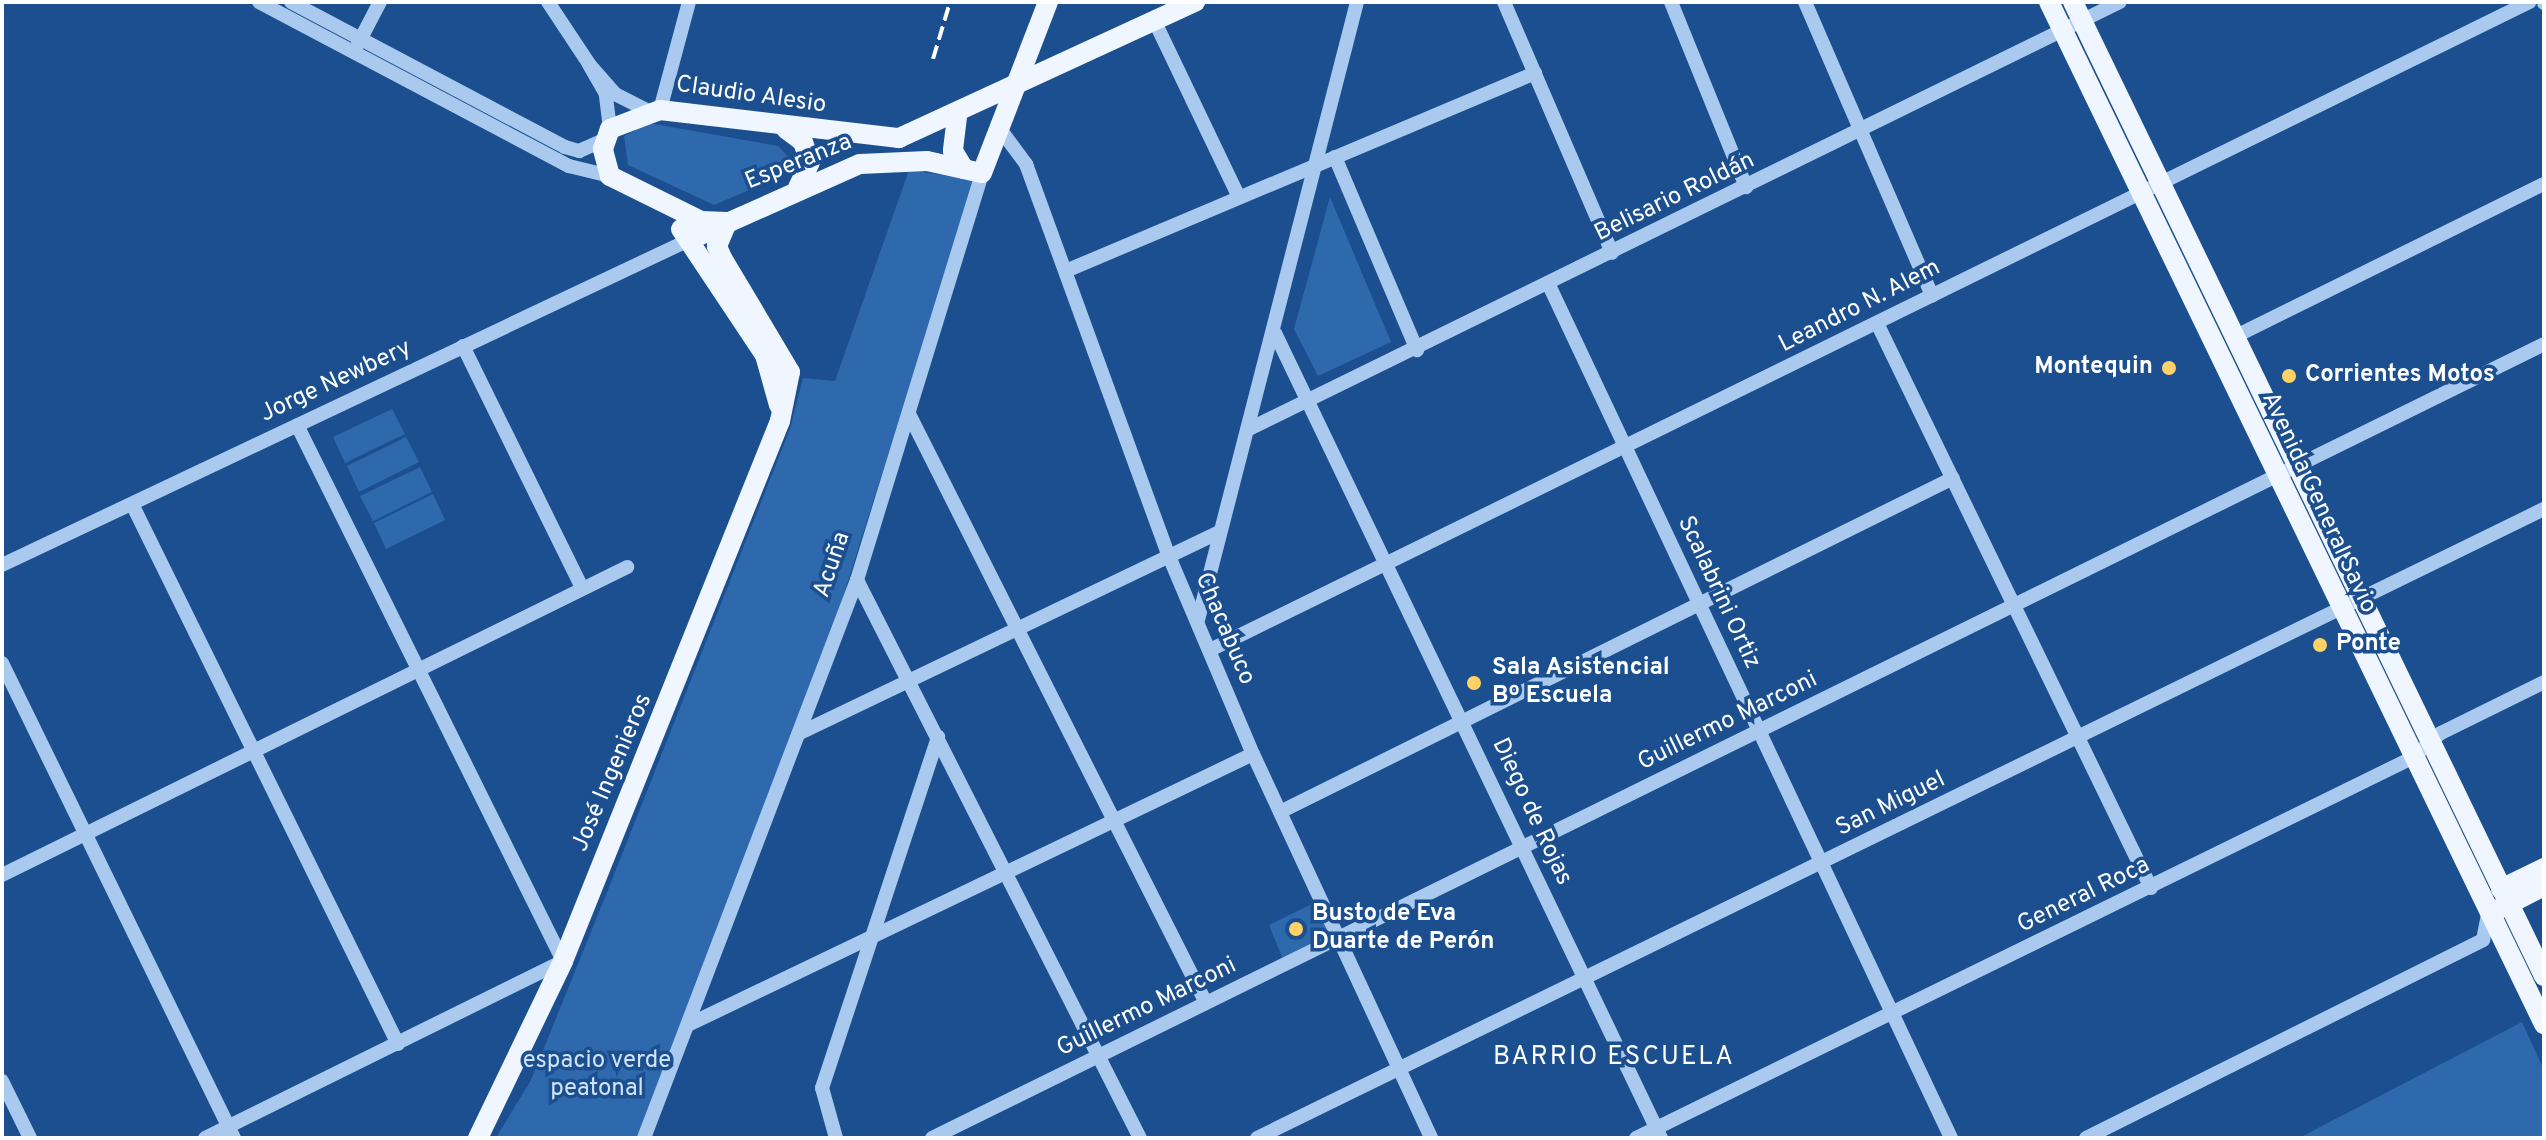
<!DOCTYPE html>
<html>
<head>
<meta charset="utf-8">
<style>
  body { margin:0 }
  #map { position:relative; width:2546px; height:1140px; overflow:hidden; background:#1b4f8f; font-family:Overpass,sans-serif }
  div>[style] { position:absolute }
  .green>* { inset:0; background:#2e69ad }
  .minor>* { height:14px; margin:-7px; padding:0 7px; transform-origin:7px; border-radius:7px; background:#a9c9ee }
  .major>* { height:20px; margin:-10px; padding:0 10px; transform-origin:10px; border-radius:10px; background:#f0f6ff }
  .rail>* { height:4px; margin-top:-2px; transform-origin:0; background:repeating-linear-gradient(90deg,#fff 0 14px,transparent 0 20px) }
  .dots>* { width:22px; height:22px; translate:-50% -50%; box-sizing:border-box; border:4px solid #1b4f8f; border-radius:50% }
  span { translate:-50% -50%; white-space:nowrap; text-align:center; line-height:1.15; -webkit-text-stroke:7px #1b4f8f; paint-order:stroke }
  .street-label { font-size:24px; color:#fff }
  .poi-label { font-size:24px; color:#fff; font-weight:700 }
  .right { translate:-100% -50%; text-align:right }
  .left { translate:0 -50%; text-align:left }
  .park-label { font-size:24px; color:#cfe3fa }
  .neighbourhood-label { font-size:26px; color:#fff; letter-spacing:2px }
  .frame { position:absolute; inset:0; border:4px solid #fff; pointer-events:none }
</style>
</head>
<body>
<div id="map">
  <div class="green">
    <i style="clip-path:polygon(649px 123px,778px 146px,792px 161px,785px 175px,714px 205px,628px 165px,624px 136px)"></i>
    <i style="clip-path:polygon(909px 170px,975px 180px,841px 603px,642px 1138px,496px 1138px,531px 1080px,610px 885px,790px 429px,803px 378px,835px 381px)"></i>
    <i style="clip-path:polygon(1330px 197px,1391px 342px,1318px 376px,1294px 329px)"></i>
    <i style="clip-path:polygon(392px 409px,405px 434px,345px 463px,333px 437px)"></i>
    <i style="clip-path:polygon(406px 437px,419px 462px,359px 492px,347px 466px)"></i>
    <i style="clip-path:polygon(420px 467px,432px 492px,373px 521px,360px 496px)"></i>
    <i style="clip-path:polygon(433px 494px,445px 520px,386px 549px,374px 523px)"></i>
    <i style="clip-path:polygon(1320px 900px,1338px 938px,1285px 964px,1269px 925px)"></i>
    <i style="clip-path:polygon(2522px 1022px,2544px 1070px,2544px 1138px,2299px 1138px)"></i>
  </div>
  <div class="minor">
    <i style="left:259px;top:2px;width:351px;rotate:27.9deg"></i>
    <i style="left:569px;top:166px;width:42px;rotate:13.7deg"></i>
    <i style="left:291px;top:2px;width:310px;rotate:27.9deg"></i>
    <i style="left:565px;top:147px;width:15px;rotate:16deg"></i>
    <i style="left:579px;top:151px;width:30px;rotate:-24deg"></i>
    <i style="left:548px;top:2px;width:74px;rotate:56.5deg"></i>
    <i style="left:1504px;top:2px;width:273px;rotate:66.7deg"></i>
    <i style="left:1671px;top:2px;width:200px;rotate:67.9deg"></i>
    <i style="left:1805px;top:2px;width:320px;rotate:66.6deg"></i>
    <i style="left:2544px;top:2px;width:1px;rotate:90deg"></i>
    <i style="left:1155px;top:22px;width:194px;rotate:64.4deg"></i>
    <i style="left:358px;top:44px;width:47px;rotate:-62.4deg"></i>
    <i style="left:660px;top:110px;width:112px;rotate:-75deg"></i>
    <i style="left:610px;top:129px;width:35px;rotate:-97deg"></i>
    <i style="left:606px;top:94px;width:34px;rotate:-120deg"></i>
    <i style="left:589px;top:64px;width:40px;rotate:49deg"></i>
    <i style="left:615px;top:94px;width:38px;rotate:27deg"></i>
    <i style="left:1000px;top:129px;width:44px;rotate:53.4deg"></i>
    <i style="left:1026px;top:164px;width:415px;rotate:70deg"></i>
    <i style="left:1168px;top:554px;width:217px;rotate:67deg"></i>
    <i style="left:1253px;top:754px;width:423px;rotate:65.1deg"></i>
    <i style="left:1335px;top:157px;width:210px;rotate:67deg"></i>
    <i style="left:1068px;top:270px;width:507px;rotate:-22.87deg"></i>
    <i style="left:1548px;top:283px;width:945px;rotate:64.76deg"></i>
    <i style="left:1877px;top:323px;width:628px;rotate:64.13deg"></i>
    <i style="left:1275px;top:333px;width:893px;rotate:64.38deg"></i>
    <i style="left:2234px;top:337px;width:346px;rotate:-26.3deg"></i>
    <i style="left:463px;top:346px;width:270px;rotate:63.8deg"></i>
    <i style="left:910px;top:416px;width:657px;rotate:63.24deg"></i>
    <i style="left:1247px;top:430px;width:972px;rotate:-26.12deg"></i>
    <i style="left:132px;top:504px;width:602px;rotate:63.78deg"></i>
    <i style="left:2px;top:565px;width:760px;rotate:-25.32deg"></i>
    <i style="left:857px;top:580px;width:626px;rotate:63.11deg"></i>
    <i style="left:1198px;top:620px;width:638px;rotate:-75.57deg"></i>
    <i style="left:1210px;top:650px;width:1470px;rotate:-26.16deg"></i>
    <i style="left:2px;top:663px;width:529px;rotate:63.97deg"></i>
    <i style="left:800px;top:733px;width:466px;rotate:-25.6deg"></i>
    <i style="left:1280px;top:812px;width:751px;rotate:-26.39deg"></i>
    <i style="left:2px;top:875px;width:697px;rotate:-26.23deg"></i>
    <i style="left:690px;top:1024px;width:624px;rotate:-25.62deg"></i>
    <i style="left:2px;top:1081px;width:64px;rotate:63.8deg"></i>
    <i style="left:205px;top:1138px;width:399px;rotate:-26.3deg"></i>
    <i style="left:563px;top:961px;width:598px;rotate:-116.39deg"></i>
    <i style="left:644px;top:1138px;width:597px;rotate:-69.11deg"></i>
    <i style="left:857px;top:580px;width:426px;rotate:-72.9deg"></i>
    <i style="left:836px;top:1138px;width:52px;rotate:-105.6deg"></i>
    <i style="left:822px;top:1088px;width:370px;rotate:-71.7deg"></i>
    <i style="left:932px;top:1138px;width:1797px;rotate:-26.22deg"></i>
    <i style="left:1257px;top:1138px;width:1432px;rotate:-26.05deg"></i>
    <i style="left:1636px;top:1138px;width:864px;rotate:-26.09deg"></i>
    <i style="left:2412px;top:758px;width:38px;rotate:-41deg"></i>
    <i style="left:2441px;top:733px;width:115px;rotate:-26.3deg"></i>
    <i style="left:2086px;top:1138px;width:444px;rotate:-26.5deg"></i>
    <i style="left:2483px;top:940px;width:26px;rotate:-79deg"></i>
  </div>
  <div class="major">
    <i style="left:2049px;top:2px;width:1136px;rotate:64.16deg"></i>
    <i style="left:2073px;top:2px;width:1082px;rotate:64.19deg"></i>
    <i style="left:957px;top:117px;width:34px;rotate:97deg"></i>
    <i style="left:953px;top:151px;width:21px;rotate:59deg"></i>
    <i style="left:786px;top:129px;width:21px;rotate:37deg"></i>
    <i style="left:803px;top:142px;width:21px;rotate:71deg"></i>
    <i style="left:810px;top:162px;width:29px;rotate:115deg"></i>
    <i style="left:727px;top:222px;width:26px;rotate:-178deg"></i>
    <i style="left:701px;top:221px;width:102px;rotate:-153.7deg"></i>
    <i style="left:610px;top:176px;width:28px;rotate:-105deg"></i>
    <i style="left:603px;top:149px;width:21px;rotate:-71deg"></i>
    <i style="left:610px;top:129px;width:53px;rotate:-20.8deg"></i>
    <i style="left:660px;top:110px;width:241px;rotate:6.7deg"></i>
    <i style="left:899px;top:138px;width:326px;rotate:-24.7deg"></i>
    <i style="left:681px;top:229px;width:151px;rotate:56.3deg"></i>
    <i style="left:765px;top:355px;width:52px;rotate:74.4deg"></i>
    <i style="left:689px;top:240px;width:187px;rotate:-24deg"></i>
    <i style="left:860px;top:164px;width:67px;rotate:-2.6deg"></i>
    <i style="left:927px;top:161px;width:56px;rotate:12.3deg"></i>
    <i style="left:982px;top:173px;width:183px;rotate:-68.9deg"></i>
    <i style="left:2501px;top:889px;width:48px;rotate:-26deg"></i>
    <i style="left:2497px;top:910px;width:53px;rotate:-27.1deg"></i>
    <i style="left:478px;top:1138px;width:196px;rotate:-64.3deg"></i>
    <i style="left:563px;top:961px;width:582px;rotate:-68.11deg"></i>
    <i style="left:780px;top:421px;width:50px;rotate:-78.5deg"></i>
    <i style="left:790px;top:372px;width:133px;rotate:-120.8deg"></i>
    <i style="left:722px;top:258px;width:13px;rotate:-113deg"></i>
    <i style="left:717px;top:246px;width:26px;rotate:-67deg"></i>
  </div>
  <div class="rail">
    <i style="left:933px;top:59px;width:59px;rotate:-73.4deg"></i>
  </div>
  <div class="dots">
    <i style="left:2169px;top:368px;background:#ffd166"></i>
    <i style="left:2289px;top:376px;background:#ffd166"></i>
    <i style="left:2320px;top:645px;background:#ffd166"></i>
    <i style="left:1474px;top:683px;background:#ffd166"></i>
    <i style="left:1296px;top:929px;background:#ffd166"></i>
  </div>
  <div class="street-label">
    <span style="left:751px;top:96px;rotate:8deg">Claudio Alesio</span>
    <span style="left:799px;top:163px;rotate:-22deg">Esperanza</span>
    <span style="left:1675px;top:198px;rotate:-26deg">Belisario Roldán</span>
    <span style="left:1860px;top:307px;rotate:-27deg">Leandro N. Alem</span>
    <span style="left:336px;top:382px;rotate:-25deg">Jorge Newbery</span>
    <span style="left:2318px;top:503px;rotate:65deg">Avenida General Savio</span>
    <span style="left:833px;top:565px;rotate:-71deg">Acuña</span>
    <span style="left:1718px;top:593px;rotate:65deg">Scalabrini Ortiz</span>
    <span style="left:1224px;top:629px;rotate:67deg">Chacabuco</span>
    <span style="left:1728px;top:722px;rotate:-26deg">Guillermo Marconi</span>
    <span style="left:613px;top:773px;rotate:-67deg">José Ingenieros</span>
    <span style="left:1891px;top:805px;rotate:-26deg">San Miguel</span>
    <span style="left:1531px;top:812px;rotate:65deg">Diego de Rojas</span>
    <span style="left:2084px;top:896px;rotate:-26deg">General Roca</span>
    <span style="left:1147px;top:1008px;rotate:-26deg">Guillermo Marconi</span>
  </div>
  <div class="poi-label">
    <span class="right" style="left:2153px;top:368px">Montequin</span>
    <span class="left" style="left:2305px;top:376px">Corrientes Motos</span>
    <span class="left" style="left:2336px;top:645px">Ponte</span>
    <span class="left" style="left:1492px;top:683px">Sala Asistencial<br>Bº Escuela</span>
    <span class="left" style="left:1312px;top:929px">Busto de Eva<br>Duarte de Perón</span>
  </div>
  <div class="park-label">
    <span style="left:597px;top:1076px">espacio verde<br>peatonal</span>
  </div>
  <div class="neighbourhood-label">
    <span style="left:1614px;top:1058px">BARRIO ESCUELA</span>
  </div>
  <div class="frame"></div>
</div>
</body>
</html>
